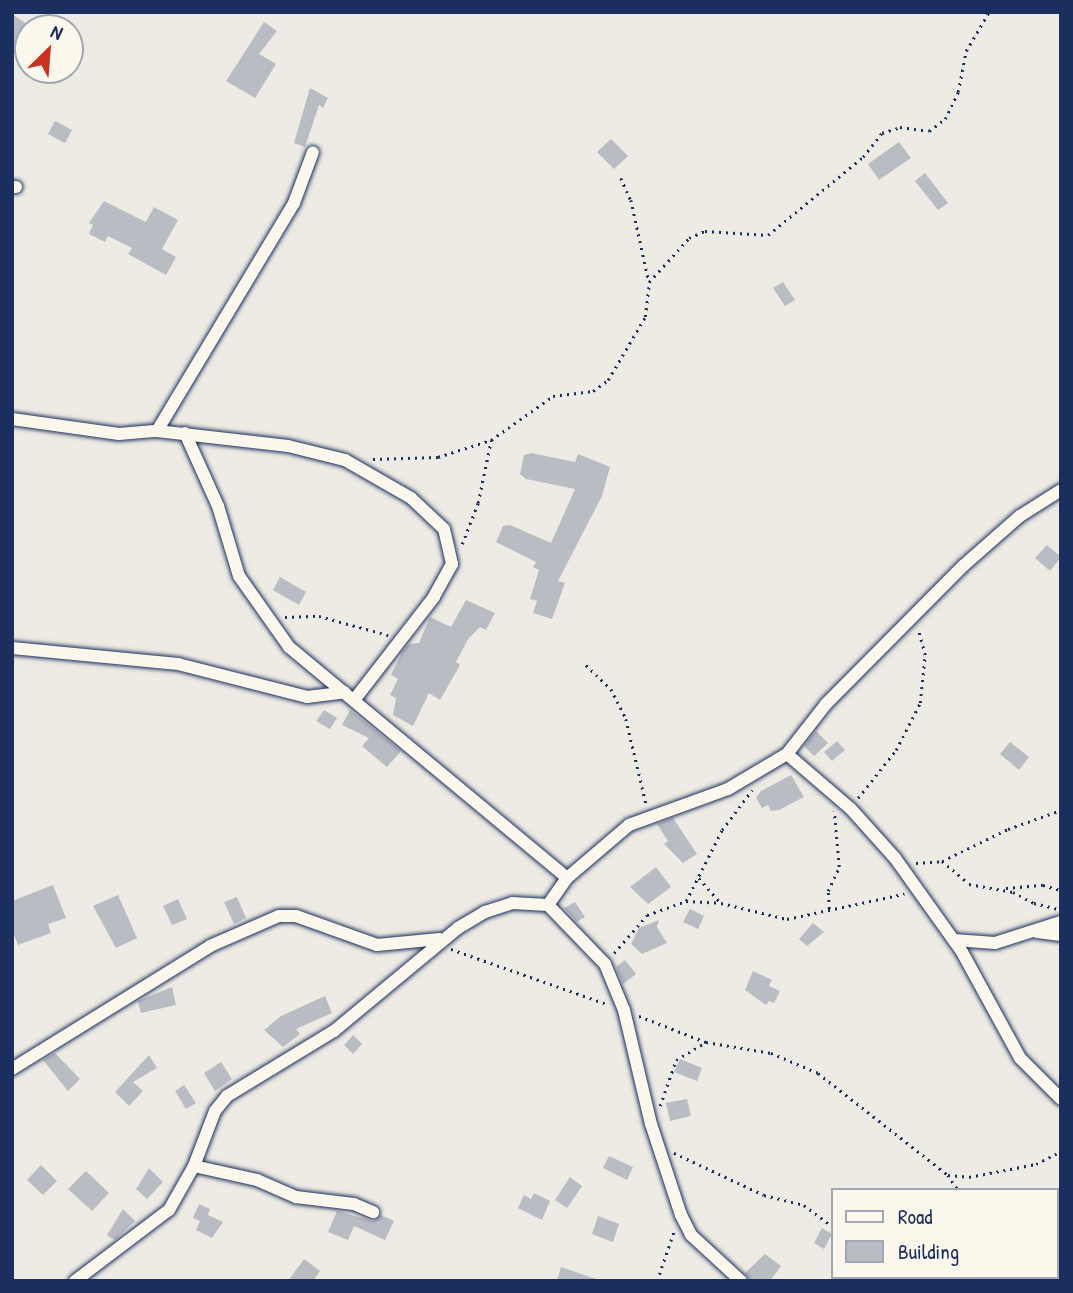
<!DOCTYPE html>
<html>
<head>
<meta charset="utf-8">
<style>
  body { margin:0 }
  #map { position:relative; width:1073px; height:1293px; overflow:hidden; background:#eeebe4; font-family:"Patrick Hand",sans-serif }
  div>[style] { position:absolute }
  .building>* { inset:0; background:#b9bcc3 }
  .path>* { height:2.5px; margin-top:-1.25px; transform-origin:0; background:repeating-linear-gradient(90deg,#1b2f5e 0 2px,transparent 0 7px) }
  .roads { filter:drop-shadow(0 0 2px #1b2f5e) drop-shadow(0 0 2px #1b2f5e) }
  .street>* { height:12px; margin:-6px; padding:0 6px; transform-origin:6px; border-radius:6px; background:#fbf7ec }
  span { translate:-50% -50%; white-space:nowrap; text-align:center; line-height:1.15; -webkit-text-stroke:5px #fbf7ec; paint-order:stroke }
  .frame { position:absolute; inset:0; border:14px solid #1b2f5e; pointer-events:none }
  .legend { position:absolute; left:831px; top:1188px; width:228px; height:91px; box-sizing:border-box; background:#fbf7ec; border:2px solid #a1a7b3; margin:0; padding:9px 12px; list-style:none; font-size:21px; color:#1b2f5e }
  .legend li { display:flex; align-items:center; gap:14px; height:35px }
  .legend b { width:35px; border:2px solid #a1a7b3 }
  .north { position:absolute; left:14px; top:14px; width:70px; height:70px; box-sizing:border-box; background:#fbf7ec; border:2px solid #a1a7b3; border-radius:50%; rotate:25deg; font-size:19px; font-weight:700; line-height:28px; text-align:center; color:#1b2f5e }
  .north::after { content:''; display:block; margin:auto; width:24px; height:32px; background:#c8321e; clip-path:polygon(50% 0,100% 100%,50% 72%,0 100%) }
</style>
</head>
<body>
<div id="map">
  <div class="building">
    <i style="clip-path:polygon(12px 14px,28px 25px,28px 39px,20px 50px,12px 44px)"></i>
    <i style="clip-path:polygon(264px 22px,277px 31px,259px 54px,276px 64px,255px 98px,226px 81px)"></i>
    <i style="clip-path:polygon(310px 88px,328px 98px,323px 108px,319px 105px,305px 147px,294px 143px)"></i>
    <i style="clip-path:polygon(55px 121px,72px 130px,65px 143px,48px 134px)"></i>
    <i style="clip-path:polygon(611px 139px,628px 156px,614px 169px,597px 152px)"></i>
    <i style="clip-path:polygon(899px 142px,911px 158px,879px 180px,868px 164px)"></i>
    <i style="clip-path:polygon(925px 173px,948px 203px,938px 210px,915px 181px)"></i>
    <i style="clip-path:polygon(104px 201px,146px 222px,154px 207px,178px 220px,162px 249px,176px 257px,166px 275px,128px 254px,132px 248px,108px 236px,105px 242px,89px 234px,93px 225px,89px 223px)"></i>
    <i style="clip-path:polygon(783px 282px,795px 300px,785px 306px,773px 288px)"></i>
    <i style="clip-path:polygon(531px 453px,575px 462px,578px 454px,610px 467px,602px 496px,558px 581px,565px 583px,552px 619px,533px 613px,537px 601px,530px 599px,539px 570px,533px 567px,536px 562px,496px 542px,503px 526px,510px 525px,551px 543px,575px 489px,526px 479px,520px 474px,524px 455px)"></i>
    <i style="clip-path:polygon(1047px 545px,1061px 557px,1050px 571px,1035px 558px)"></i>
    <i style="clip-path:polygon(280px 577px,306px 592px,299px 605px,273px 590px)"></i>
    <i style="clip-path:polygon(466px 600px,495px 613px,486px 630px,480px 627px,468px 639px,456px 662px,460px 665px,440px 700px,429px 693px,413px 726px,393px 715px,396px 698px,390px 695px,398px 679px,391px 675px,402px 652px,409px 644px,419px 643px,430px 617px,451px 627px)"></i>
    <i style="clip-path:polygon(324px 710px,337px 718px,330px 729px,316px 721px)"></i>
    <i style="clip-path:polygon(350px 710px,401px 751px,387px 767px,362px 746px,369px 738px,342px 725px)"></i>
    <i style="clip-path:polygon(816px 731px,828px 743px,814px 756px,804px 746px)"></i>
    <i style="clip-path:polygon(837px 741px,845px 750px,832px 761px,824px 752px)"></i>
    <i style="clip-path:polygon(1010px 742px,1029px 757px,1019px 770px,1000px 754px)"></i>
    <i style="clip-path:polygon(791px 775px,804px 797px,779px 810px,771px 811px,768px 805px,762px 808px,756px 798px,761px 791px)"></i>
    <i style="clip-path:polygon(673px 818px,697px 854px,683px 863px,664px 844px,668px 841px,657px 824px)"></i>
    <i style="clip-path:polygon(656px 867px,671px 887px,648px 904px,630px 887px)"></i>
    <i style="clip-path:polygon(53px 885px,66px 918px,48px 924px,51px 933px,18px 945px,12px 930px,12px 901px)"></i>
    <i style="clip-path:polygon(118px 895px,137px 938px,116px 948px,93px 906px)"></i>
    <i style="clip-path:polygon(237px 897px,246px 918px,234px 924px,224px 902px)"></i>
    <i style="clip-path:polygon(178px 899px,187px 919px,172px 925px,163px 906px)"></i>
    <i style="clip-path:polygon(575px 902px,585px 917px,577px 922px,564px 908px)"></i>
    <i style="clip-path:polygon(690px 909px,704px 916px,698px 929px,683px 922px)"></i>
    <i style="clip-path:polygon(659px 920px,657px 927px,667px 943px,642px 954px,631px 944px,639px 928px)"></i>
    <i style="clip-path:polygon(813px 923px,824px 932px,807px 946px,799px 939px)"></i>
    <i style="clip-path:polygon(625px 960px,636px 974px,623px 984px,616px 967px)"></i>
    <i style="clip-path:polygon(753px 971px,772px 980px,769px 986px,780px 991px,774px 1003px,769px 1001px,766px 1005px,745px 990px)"></i>
    <i style="clip-path:polygon(172px 987px,176px 1005px,141px 1013px,138px 1001px)"></i>
    <i style="clip-path:polygon(325px 996px,332px 1013px,296px 1029px,300px 1034px,283px 1047px,264px 1030px,281px 1016px)"></i>
    <i style="clip-path:polygon(353px 1035px,362px 1044px,353px 1054px,344px 1045px)"></i>
    <i style="clip-path:polygon(55px 1053px,80px 1079px,68px 1091px,43px 1060px)"></i>
    <i style="clip-path:polygon(149px 1055px,157px 1068px,133px 1082px,143px 1091px,129px 1106px,115px 1092px)"></i>
    <i style="clip-path:polygon(680px 1059px,702px 1068px,697px 1081px,674px 1072px)"></i>
    <i style="clip-path:polygon(221px 1062px,232px 1079px,215px 1091px,204px 1073px)"></i>
    <i style="clip-path:polygon(184px 1085px,196px 1103px,186px 1109px,175px 1091px)"></i>
    <i style="clip-path:polygon(687px 1099px,691px 1116px,670px 1121px,666px 1103px)"></i>
    <i style="clip-path:polygon(609px 1156px,633px 1167px,627px 1180px,603px 1168px)"></i>
    <i style="clip-path:polygon(41px 1165px,57px 1181px,43px 1195px,27px 1180px)"></i>
    <i style="clip-path:polygon(149px 1168px,163px 1182px,147px 1199px,136px 1189px)"></i>
    <i style="clip-path:polygon(86px 1171px,109px 1193px,92px 1211px,68px 1189px)"></i>
    <i style="clip-path:polygon(570px 1177px,582px 1186px,567px 1208px,555px 1200px)"></i>
    <i style="clip-path:polygon(534px 1193px,550px 1201px,542px 1220px,518px 1208px,524px 1195px,531px 1199px)"></i>
    <i style="clip-path:polygon(199px 1204px,210px 1209px,208px 1215px,223px 1222px,212px 1238px,196px 1230px,200px 1221px,193px 1218px)"></i>
    <i style="clip-path:polygon(123px 1209px,135px 1221px,115px 1240px,107px 1235px)"></i>
    <i style="clip-path:polygon(337px 1211px,373px 1221px,381px 1215px,394px 1221px,385px 1240px,354px 1226px,348px 1240px,328px 1232px)"></i>
    <i style="clip-path:polygon(598px 1216px,619px 1224px,613px 1242px,592px 1234px)"></i>
    <i style="clip-path:polygon(822px 1228px,832px 1234px,824px 1249px,814px 1243px)"></i>
    <i style="clip-path:polygon(765px 1254px,781px 1266px,770px 1281px,750px 1281px,745px 1273px)"></i>
    <i style="clip-path:polygon(304px 1259px,320px 1271px,313px 1281px,288px 1281px)"></i>
    <i style="clip-path:polygon(561px 1267px,596px 1279px,595px 1281px,557px 1281px)"></i>
  </div>
  <div class="path">
    <i style="left:621px;top:178px;width:24px;rotate:66deg"></i>
    <i style="left:631px;top:200px;width:84px;rotate:77.6deg"></i>
    <i style="left:373px;top:459px;width:65px;rotate:-1.8deg"></i>
    <i style="left:438px;top:457px;width:56px;rotate:-17.8deg"></i>
    <i style="left:491px;top:440px;width:76px;rotate:-35.4deg"></i>
    <i style="left:553px;top:396px;width:40px;rotate:-7.1deg"></i>
    <i style="left:593px;top:391px;width:19px;rotate:-36deg"></i>
    <i style="left:608px;top:380px;width:73px;rotate:-59.6deg"></i>
    <i style="left:645px;top:317px;width:35px;rotate:-83deg"></i>
    <i style="left:649px;top:282px;width:59px;rotate:-47.7deg"></i>
    <i style="left:689px;top:238px;width:17px;rotate:-24deg"></i>
    <i style="left:705px;top:231px;width:63px;rotate:3.6deg"></i>
    <i style="left:768px;top:235px;width:123px;rotate:-39.4deg"></i>
    <i style="left:863px;top:157px;width:31px;rotate:-52deg"></i>
    <i style="left:882px;top:133px;width:19px;rotate:-18deg"></i>
    <i style="left:900px;top:127px;width:29px;rotate:8deg"></i>
    <i style="left:929px;top:131px;width:20px;rotate:-37deg"></i>
    <i style="left:945px;top:119px;width:30px;rotate:-64deg"></i>
    <i style="left:958px;top:92px;width:42px;rotate:-79deg"></i>
    <i style="left:966px;top:51px;width:45px;rotate:-59.5deg"></i>
    <i style="left:462px;top:544px;width:44px;rotate:-68.7deg"></i>
    <i style="left:478px;top:503px;width:64px;rotate:-78.3deg"></i>
    <i style="left:285px;top:617px;width:34px;rotate:-2deg"></i>
    <i style="left:319px;top:616px;width:72px;rotate:15.4deg"></i>
    <i style="left:586px;top:665px;width:35px;rotate:44deg"></i>
    <i style="left:611px;top:689px;width:34px;rotate:63deg"></i>
    <i style="left:626px;top:719px;width:90px;rotate:76.6deg"></i>
    <i style="left:858px;top:798px;width:61px;rotate:-51.6deg"></i>
    <i style="left:896px;top:750px;width:53px;rotate:-62.9deg"></i>
    <i style="left:920px;top:703px;width:48px;rotate:-84.1deg"></i>
    <i style="left:925px;top:655px;width:27px;rotate:-105deg"></i>
    <i style="left:942px;top:861px;width:73px;rotate:-25.9deg"></i>
    <i style="left:1008px;top:829px;width:56px;rotate:-19.7deg"></i>
    <i style="left:916px;top:863px;width:26px;rotate:-4deg"></i>
    <i style="left:942px;top:861px;width:35px;rotate:40deg"></i>
    <i style="left:969px;top:884px;width:45px;rotate:10.3deg"></i>
    <i style="left:1013px;top:892px;width:24px;rotate:28deg"></i>
    <i style="left:1034px;top:903px;width:25px;rotate:14deg"></i>
    <i style="left:699px;top:878px;width:32px;rotate:49deg"></i>
    <i style="left:1006px;top:888px;width:37px;rotate:-5deg"></i>
    <i style="left:1043px;top:885px;width:19px;rotate:16deg"></i>
    <i style="left:686px;top:901px;width:80px;rotate:-63.1deg"></i>
    <i style="left:722px;top:830px;width:50px;rotate:-53.1deg"></i>
    <i style="left:829px;top:909px;width:18px;rotate:-93deg"></i>
    <i style="left:828px;top:891px;width:26px;rotate:-65deg"></i>
    <i style="left:839px;top:867px;width:56px;rotate:-95.1deg"></i>
    <i style="left:451px;top:949px;width:165px;rotate:19.4deg"></i>
    <i style="left:614px;top:953px;width:50px;rotate:-49deg"></i>
    <i style="left:647px;top:915px;width:41px;rotate:-19.7deg"></i>
    <i style="left:686px;top:901px;width:35px;rotate:3deg"></i>
    <i style="left:721px;top:903px;width:68px;rotate:13.6deg"></i>
    <i style="left:787px;top:919px;width:120px;rotate:-12.1deg"></i>
    <i style="left:639px;top:1016px;width:72px;rotate:21.2deg"></i>
    <i style="left:706px;top:1042px;width:66px;rotate:9.6deg"></i>
    <i style="left:771px;top:1053px;width:51px;rotate:23.1deg"></i>
    <i style="left:818px;top:1073px;width:165px;rotate:38.1deg"></i>
    <i style="left:948px;top:1175px;width:21px;rotate:5deg"></i>
    <i style="left:969px;top:1177px;width:68px;rotate:-11deg"></i>
    <i style="left:1036px;top:1164px;width:28px;rotate:-27deg"></i>
    <i style="left:660px;top:1106px;width:49px;rotate:-70.8deg"></i>
    <i style="left:676px;top:1060px;width:35px;rotate:-31deg"></i>
    <i style="left:674px;top:1153px;width:99px;rotate:25deg"></i>
    <i style="left:764px;top:1195px;width:41px;rotate:14deg"></i>
    <i style="left:804px;top:1205px;width:36px;rotate:37deg"></i>
    <i style="left:948px;top:1175px;width:18px;rotate:56deg"></i>
    <i style="left:888px;top:1277px;width:6px;rotate:45deg"></i>
    <i style="left:657px;top:1281px;width:53px;rotate:-71.2deg"></i>
    <i style="left:936px;top:1281px;width:4px;rotate:-76deg"></i>
  </div>
  <div class="roads">
    <div class="street">
      <i style="left:12px;top:187px;width:4px"></i>
      <i style="left:12px;top:419px;width:108px;rotate:8deg"></i>
      <i style="left:119px;top:434px;width:38px;rotate:-5deg"></i>
      <i style="left:157px;top:431px;width:132px;rotate:6.5deg"></i>
      <i style="left:288px;top:446px;width:59px;rotate:13.8deg"></i>
      <i style="left:345px;top:460px;width:76px;rotate:29.9deg"></i>
      <i style="left:411px;top:498px;width:45px;rotate:43.2deg"></i>
      <i style="left:444px;top:529px;width:36px;rotate:77deg"></i>
      <i style="left:452px;top:564px;width:38px;rotate:119deg"></i>
      <i style="left:434px;top:597px;width:130px;rotate:127.8deg"></i>
      <i style="left:157px;top:431px;width:266px;rotate:-59deg"></i>
      <i style="left:294px;top:203px;width:54px;rotate:-69.6deg"></i>
      <i style="left:185px;top:433px;width:80px;rotate:65.7deg"></i>
      <i style="left:218px;top:506px;width:73px;rotate:73.3deg"></i>
      <i style="left:239px;top:576px;width:87px;rotate:54.8deg"></i>
      <i style="left:289px;top:647px;width:361px;rotate:39.7deg"></i>
      <i style="left:567px;top:878px;width:82px;rotate:-40.5deg"></i>
      <i style="left:629px;top:825px;width:105px;rotate:-20deg"></i>
      <i style="left:728px;top:789px;width:69px;rotate:-30.7deg"></i>
      <i style="left:787px;top:754px;width:63px;rotate:-52deg"></i>
      <i style="left:826px;top:704px;width:194px;rotate:-45.2deg"></i>
      <i style="left:963px;top:566px;width:76px;rotate:-41.3deg"></i>
      <i style="left:1020px;top:516px;width:49px;rotate:-32.4deg"></i>
      <i style="left:12px;top:648px;width:167px;rotate:5.5deg"></i>
      <i style="left:178px;top:664px;width:133px;rotate:14.3deg"></i>
      <i style="left:307px;top:697px;width:38px;rotate:-7deg"></i>
      <i style="left:787px;top:754px;width:84px;rotate:40.7deg"></i>
      <i style="left:851px;top:809px;width:66px;rotate:48.1deg"></i>
      <i style="left:895px;top:858px;width:115px;rotate:54.5deg"></i>
      <i style="left:962px;top:952px;width:121px;rotate:61.3deg"></i>
      <i style="left:1020px;top:1058px;width:58px;rotate:45deg"></i>
      <i style="left:548px;top:905px;width:82px;rotate:46deg"></i>
      <i style="left:605px;top:964px;width:50px;rotate:67.6deg"></i>
      <i style="left:624px;top:1010px;width:117px;rotate:76.7deg"></i>
      <i style="left:651px;top:1124px;width:96px;rotate:71.8deg"></i>
      <i style="left:681px;top:1215px;width:22px;rotate:63deg"></i>
      <i style="left:691px;top:1235px;width:68px;rotate:42.6deg"></i>
      <i style="left:1037px;top:932px;width:24px;rotate:7deg"></i>
      <i style="left:954px;top:940px;width:41px;rotate:4.2deg"></i>
      <i style="left:995px;top:943px;width:69px;rotate:-17.7deg"></i>
      <i style="left:12px;top:1069px;width:233px;rotate:-31.8deg"></i>
      <i style="left:210px;top:946px;width:75px;rotate:-23.5deg"></i>
      <i style="left:279px;top:916px;width:17px"></i>
      <i style="left:296px;top:916px;width:86px;rotate:19.7deg"></i>
      <i style="left:377px;top:945px;width:63px;rotate:-5.4deg"></i>
      <i style="left:194px;top:1166px;width:65px;rotate:12.5deg"></i>
      <i style="left:257px;top:1180px;width:43px;rotate:23.6deg"></i>
      <i style="left:296px;top:1197px;width:58px;rotate:6.9deg"></i>
      <i style="left:354px;top:1204px;width:21px;rotate:23deg"></i>
      <i style="left:75px;top:1281px;width:118px;rotate:-37.1deg"></i>
      <i style="left:169px;top:1210px;width:51px;rotate:-60.4deg"></i>
      <i style="left:194px;top:1166px;width:59px;rotate:-69.1deg"></i>
      <i style="left:215px;top:1111px;width:19px;rotate:-51deg"></i>
      <i style="left:227px;top:1096px;width:125px;rotate:-31.3deg"></i>
      <i style="left:334px;top:1031px;width:161px;rotate:-39.7deg"></i>
      <i style="left:458px;top:928px;width:31px;rotate:-31deg"></i>
      <i style="left:485px;top:912px;width:28px;rotate:-18deg"></i>
      <i style="left:512px;top:903px;width:36px;rotate:3deg"></i>
      <i style="left:548px;top:905px;width:33px;rotate:-55deg"></i>
    </div>
  </div>
  <div class="frame"></div>
  <ul class="legend">
  <li><b style="height:9px;background:#fbf7ec"></b>Road</li>
  <li><b style="height:19px;background:#b9bcc3"></b>Building</li>
  </ul>
  <div class="north">N</div>
</div>
</body>
</html>
